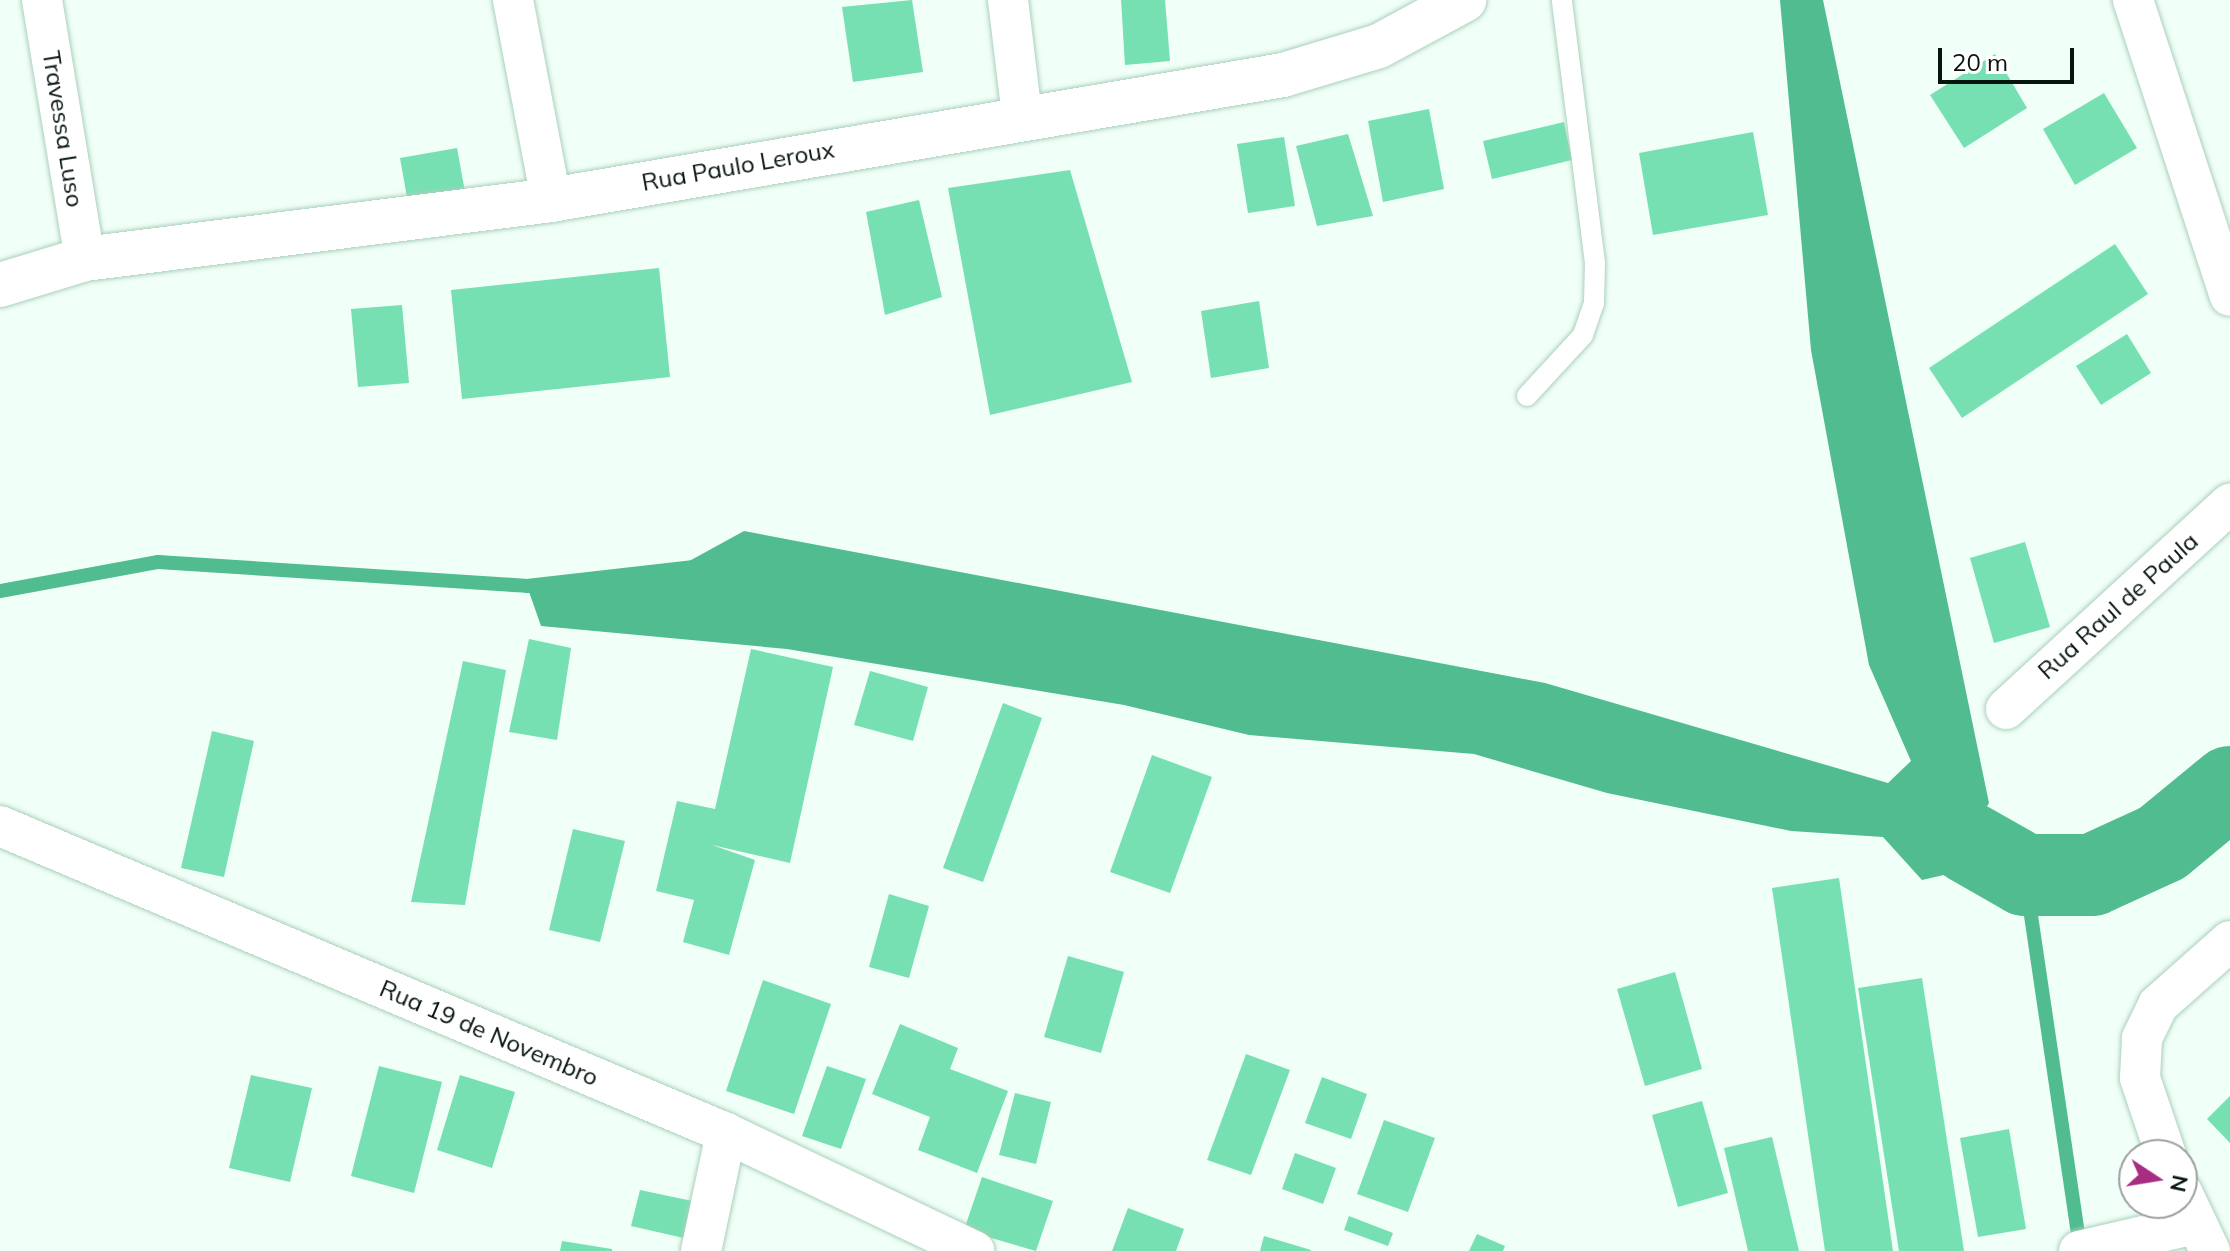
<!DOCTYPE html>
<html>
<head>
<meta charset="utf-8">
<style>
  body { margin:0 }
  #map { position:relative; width:2230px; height:1251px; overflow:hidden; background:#f0fff7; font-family:Mulish,sans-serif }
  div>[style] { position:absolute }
  .water>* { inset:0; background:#51bc90 }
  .stream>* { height:14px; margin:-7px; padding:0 7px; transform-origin:7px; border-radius:7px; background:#51bc90 }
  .river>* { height:82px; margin:-41px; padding:0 41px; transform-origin:41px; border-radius:41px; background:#51bc90 }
  .building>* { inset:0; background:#77e0b2 }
  .roads { filter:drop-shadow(0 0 2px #aad0bd) drop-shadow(0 0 2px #aad0bd) }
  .service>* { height:20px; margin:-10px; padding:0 10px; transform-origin:10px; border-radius:10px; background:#fff }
  .minor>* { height:40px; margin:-20px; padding:0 20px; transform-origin:20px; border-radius:20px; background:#fff }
  .tertiary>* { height:44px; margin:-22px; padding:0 22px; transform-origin:22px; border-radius:22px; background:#fff }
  span { translate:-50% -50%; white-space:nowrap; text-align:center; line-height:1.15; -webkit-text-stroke:6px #fff; paint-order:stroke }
  .street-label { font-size:24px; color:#07150f }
  .north { position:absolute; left:2118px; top:1139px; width:80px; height:80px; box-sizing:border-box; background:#fff; border:2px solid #9ca19f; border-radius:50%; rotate:102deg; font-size:22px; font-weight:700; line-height:32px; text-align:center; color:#07150f }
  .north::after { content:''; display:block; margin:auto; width:28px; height:36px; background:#a82d80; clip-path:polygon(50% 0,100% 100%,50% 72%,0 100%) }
  .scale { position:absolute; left:1938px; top:48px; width:136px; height:36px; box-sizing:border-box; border:4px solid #07150f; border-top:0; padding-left:10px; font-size:24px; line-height:28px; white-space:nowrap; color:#07150f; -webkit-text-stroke:6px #fff; paint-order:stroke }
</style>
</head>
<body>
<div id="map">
  <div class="water">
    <i style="clip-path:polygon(1780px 0,1823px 0,1989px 803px,1948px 874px,1922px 880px,1883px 837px,1791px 831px,1607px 793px,1474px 754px,1249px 735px,1124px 705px,787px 649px,541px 626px,527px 586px,682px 565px,744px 531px,1545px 683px,1888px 783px,1911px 761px,1869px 665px,1811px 350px)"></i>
  </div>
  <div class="stream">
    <i style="left:0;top:591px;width:161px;rotate:-10.4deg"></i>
    <i style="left:158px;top:562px;width:370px;rotate:3.7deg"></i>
    <i style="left:527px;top:586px;width:168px;rotate:-6.5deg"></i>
    <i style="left:2025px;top:875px;width:376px;rotate:81.6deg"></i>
  </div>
  <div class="river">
    <i style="left:1969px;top:843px;width:64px;rotate:29.7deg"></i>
    <i style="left:2025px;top:875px;width:67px"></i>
    <i style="left:2092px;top:875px;width:77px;rotate:-24.6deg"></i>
    <i style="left:2162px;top:843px;width:88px;rotate:-39.5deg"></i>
  </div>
  <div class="building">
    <i style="clip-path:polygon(912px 0,923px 72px,853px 82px,842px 7px)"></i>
    <i style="clip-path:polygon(1121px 0,1165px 0,1170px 61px,1125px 65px)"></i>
    <i style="clip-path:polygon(1995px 54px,2027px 108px,1964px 148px,1930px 95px)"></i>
    <i style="clip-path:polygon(2104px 93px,2137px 148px,2075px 185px,2043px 129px)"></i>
    <i style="clip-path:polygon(1429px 109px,1444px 189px,1383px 202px,1368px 121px)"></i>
    <i style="clip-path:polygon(1564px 122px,1572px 160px,1492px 179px,1483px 141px)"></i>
    <i style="clip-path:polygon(1753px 132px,1768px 215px,1653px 235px,1639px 153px)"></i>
    <i style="clip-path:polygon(1348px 134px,1373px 216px,1317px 226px,1296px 146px)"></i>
    <i style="clip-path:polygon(1284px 137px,1295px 206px,1248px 213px,1237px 144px)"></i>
    <i style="clip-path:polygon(457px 148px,465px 192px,408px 203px,400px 158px)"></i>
    <i style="clip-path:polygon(1070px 170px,1132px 382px,990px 415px,948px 188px)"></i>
    <i style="clip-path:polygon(919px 200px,942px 297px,885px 315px,866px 212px)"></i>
    <i style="clip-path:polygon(2115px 244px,2148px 294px,1962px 418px,1929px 368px)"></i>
    <i style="clip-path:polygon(659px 268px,670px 377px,462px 399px,451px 290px)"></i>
    <i style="clip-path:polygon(1259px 301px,1269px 368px,1211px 378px,1201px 311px)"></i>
    <i style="clip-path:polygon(402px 305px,409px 383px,358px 387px,351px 309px)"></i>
    <i style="clip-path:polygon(2127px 334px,2151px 373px,2101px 405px,2076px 366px)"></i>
    <i style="clip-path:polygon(2025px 542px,2050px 627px,1994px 643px,1970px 558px)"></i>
    <i style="clip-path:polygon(529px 639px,571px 648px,557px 740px,509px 732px)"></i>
    <i style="clip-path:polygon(751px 649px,833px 667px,790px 863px,712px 845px,755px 860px,729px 955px,683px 942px,694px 900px,656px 891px,677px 801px,715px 809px)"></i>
    <i style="clip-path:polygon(463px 661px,506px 670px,465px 905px,411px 902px)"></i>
    <i style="clip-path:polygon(870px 671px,928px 687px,913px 741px,854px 725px)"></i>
    <i style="clip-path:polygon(1003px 703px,1042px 718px,983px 882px,943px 868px)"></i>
    <i style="clip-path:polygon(212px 731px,254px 741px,224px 877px,181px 868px)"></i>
    <i style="clip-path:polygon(1152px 755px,1212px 777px,1170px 893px,1110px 872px)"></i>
    <i style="clip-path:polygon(573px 829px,625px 841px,600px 942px,549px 930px)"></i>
    <i style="clip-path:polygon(1839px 878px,1893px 1251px,1825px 1251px,1772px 888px)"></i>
    <i style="clip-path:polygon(889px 894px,929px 906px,909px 978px,869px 967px)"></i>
    <i style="clip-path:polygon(1068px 956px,1124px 972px,1101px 1053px,1044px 1037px)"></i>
    <i style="clip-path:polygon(1675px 972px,1702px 1069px,1645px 1086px,1617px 989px)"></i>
    <i style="clip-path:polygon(1922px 978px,1964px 1251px,1899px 1251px,1858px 988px)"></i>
    <i style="clip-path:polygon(763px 980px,831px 1004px,794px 1114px,726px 1091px)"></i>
    <i style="clip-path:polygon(900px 1024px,958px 1048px,950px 1069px,1008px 1091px,977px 1173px,918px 1150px,930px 1117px,872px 1094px)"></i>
    <i style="clip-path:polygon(1246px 1054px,1290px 1070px,1251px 1175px,1207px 1160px)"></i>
    <i style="clip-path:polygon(379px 1066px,442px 1082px,414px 1193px,351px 1176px)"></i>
    <i style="clip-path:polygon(827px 1066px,866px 1079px,841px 1149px,802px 1136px)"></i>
    <i style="clip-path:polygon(251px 1075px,312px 1088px,290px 1182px,229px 1168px)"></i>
    <i style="clip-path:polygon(460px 1075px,515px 1092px,492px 1168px,437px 1150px)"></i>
    <i style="clip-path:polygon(1322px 1077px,1367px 1094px,1351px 1139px,1305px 1123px)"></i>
    <i style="clip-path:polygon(1015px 1093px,1051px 1102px,1036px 1164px,999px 1155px)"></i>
    <i style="clip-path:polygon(2230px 1096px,2230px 1143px,2207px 1119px)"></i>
    <i style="clip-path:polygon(1702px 1101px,1728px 1193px,1678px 1207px,1652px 1115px)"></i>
    <i style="clip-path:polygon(1384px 1120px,1435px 1138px,1408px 1212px,1357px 1194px)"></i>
    <i style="clip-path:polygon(2009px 1129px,2026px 1229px,1978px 1237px,1960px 1138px)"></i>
    <i style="clip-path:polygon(1772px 1137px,1799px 1251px,1748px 1251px,1724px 1148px)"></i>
    <i style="clip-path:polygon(1295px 1153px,1336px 1168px,1323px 1204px,1282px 1189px)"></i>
    <i style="clip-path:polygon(982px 1177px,1053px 1201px,1036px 1251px,964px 1230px)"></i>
    <i style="clip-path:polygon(640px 1190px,697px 1202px,688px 1239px,631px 1226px)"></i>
    <i style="clip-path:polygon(1128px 1208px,1184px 1229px,1176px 1251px,1112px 1251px)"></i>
    <i style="clip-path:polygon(1349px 1216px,1393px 1233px,1388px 1246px,1344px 1230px)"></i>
    <i style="clip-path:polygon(1477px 1234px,1505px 1246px,1503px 1251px,1469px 1251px)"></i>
    <i style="clip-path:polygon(1264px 1236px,1311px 1250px,1311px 1251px,1260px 1251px)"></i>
    <i style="clip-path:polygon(562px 1241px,612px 1249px,612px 1251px,560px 1251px)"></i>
  </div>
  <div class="roads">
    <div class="service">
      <i style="left:1527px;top:396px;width:83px;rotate:-47.4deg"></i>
      <i style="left:1583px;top:335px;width:34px;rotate:-71deg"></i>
      <i style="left:1594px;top:303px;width:40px;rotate:-88.6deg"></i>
      <i style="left:1595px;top:263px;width:265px;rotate:-97.2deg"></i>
    </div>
    <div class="minor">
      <i style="left:42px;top:0;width:263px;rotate:80.6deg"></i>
      <i style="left:513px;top:0;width:204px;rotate:79.2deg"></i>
      <i style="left:1008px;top:0;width:117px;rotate:83.1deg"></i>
      <i style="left:2133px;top:0;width:311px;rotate:71.9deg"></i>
      <i style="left:2006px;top:709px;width:304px;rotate:-42.5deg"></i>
      <i style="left:0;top:826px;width:788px;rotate:22.92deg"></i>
      <i style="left:726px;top:1133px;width:275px;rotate:25.4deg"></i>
      <i style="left:2166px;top:1155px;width:81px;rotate:-108.7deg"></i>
      <i style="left:2140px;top:1078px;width:40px;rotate:-87.1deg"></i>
      <i style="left:2142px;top:1038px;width:37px;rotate:-64deg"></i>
      <i style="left:2158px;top:1005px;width:96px;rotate:-41.6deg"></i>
      <i style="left:2182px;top:1192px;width:65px;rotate:64.6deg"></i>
      <i style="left:701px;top:1251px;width:121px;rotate:-78deg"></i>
      <i style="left:2079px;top:1251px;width:119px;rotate:-13.1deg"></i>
    </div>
    <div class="tertiary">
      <i style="left:0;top:285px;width:89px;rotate:-17deg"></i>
      <i style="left:85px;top:259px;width:470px;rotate:-7.2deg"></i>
      <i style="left:551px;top:200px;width:743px;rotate:-9.69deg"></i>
      <i style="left:1283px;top:75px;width:100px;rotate:-16.8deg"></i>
      <i style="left:1379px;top:46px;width:97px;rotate:-28.4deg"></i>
    </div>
  </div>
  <div class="street-label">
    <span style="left:63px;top:129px;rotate:81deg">Travessa Luso</span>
    <span style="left:738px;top:166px;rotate:-10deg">Rua Paulo Leroux</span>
    <span style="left:2118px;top:606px;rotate:-42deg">Rua Raul de Paula</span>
    <span style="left:489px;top:1033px;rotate:23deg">Rua 19 de Novembro</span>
  </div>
  <div class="north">N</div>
  <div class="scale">20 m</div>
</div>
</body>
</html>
